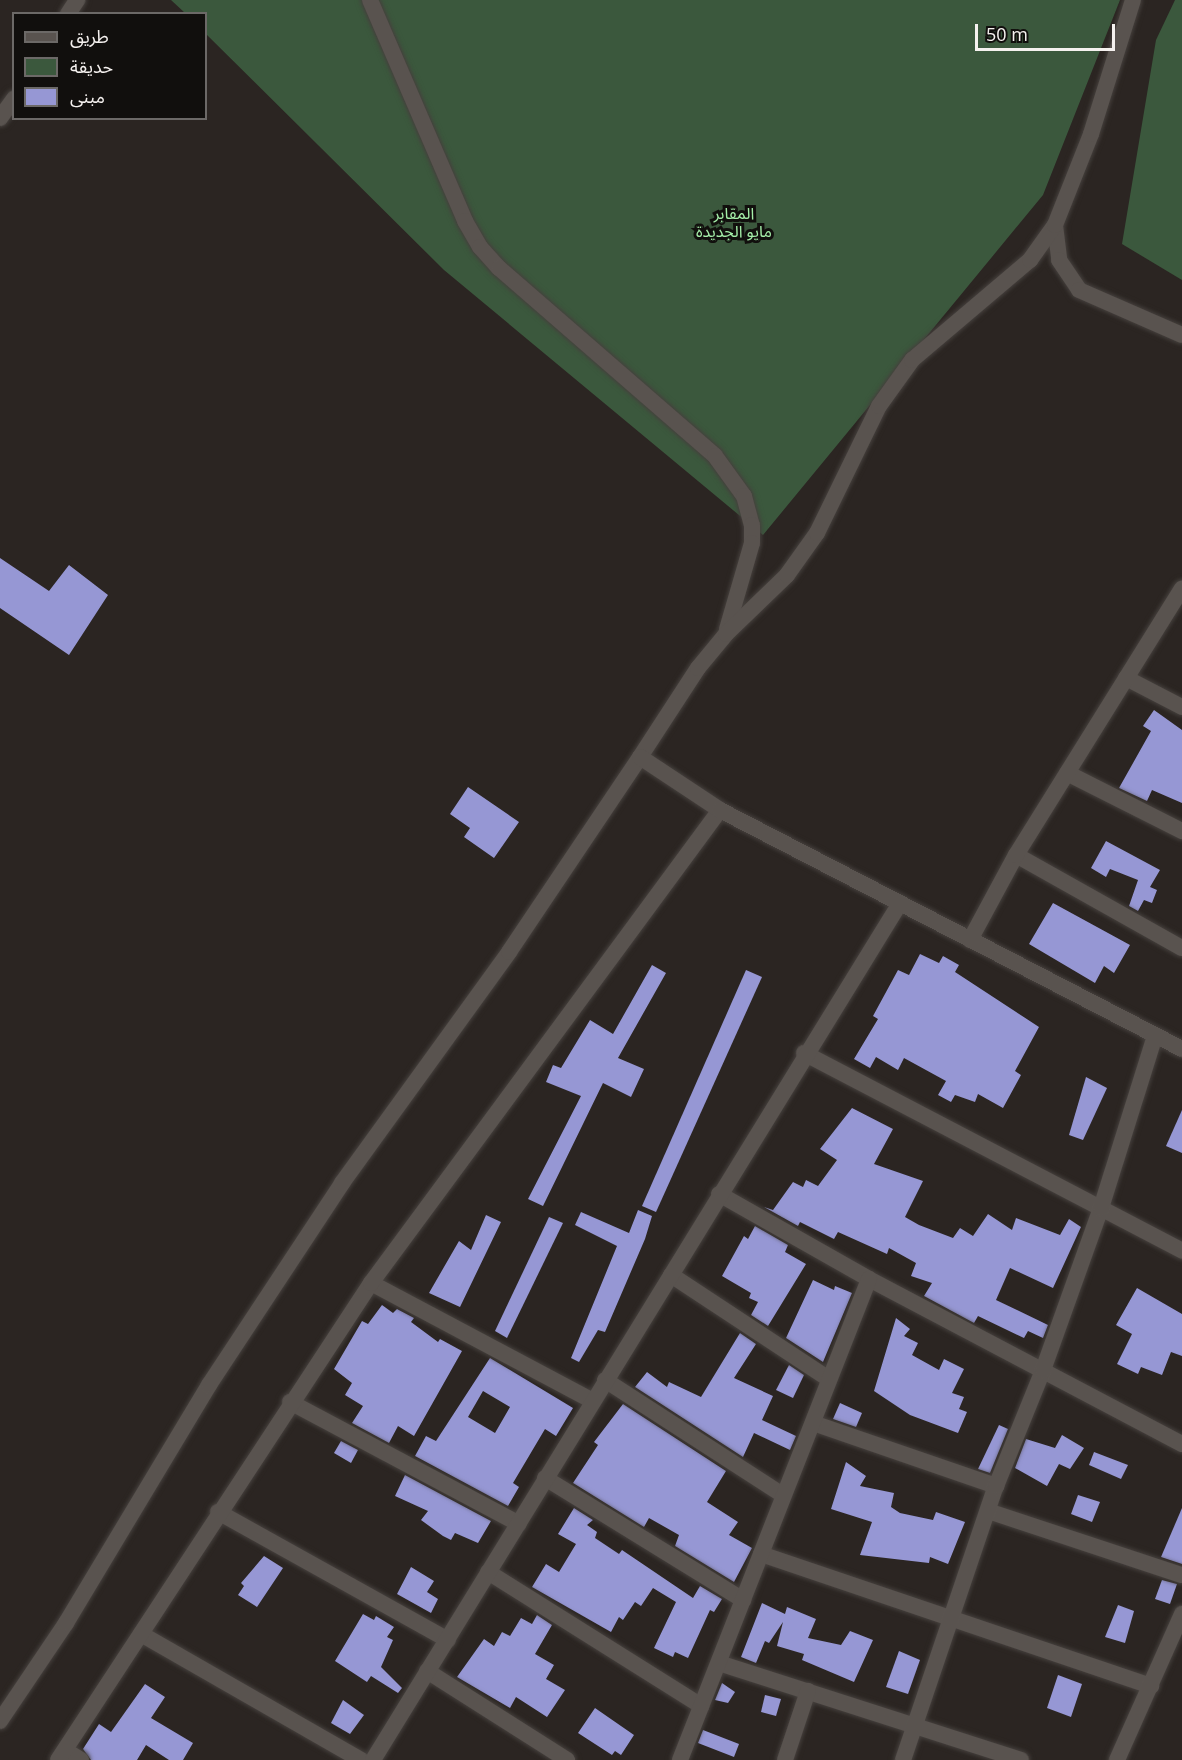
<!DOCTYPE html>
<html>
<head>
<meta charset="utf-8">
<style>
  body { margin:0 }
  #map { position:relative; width:1182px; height:1760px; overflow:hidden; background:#2b2522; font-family:"Open Sans","Noto Sans Arabic",sans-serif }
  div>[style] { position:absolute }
  .green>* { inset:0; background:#3b583d }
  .building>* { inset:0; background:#9697d4 }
  .roads { filter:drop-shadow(0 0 2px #45403d) drop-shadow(0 0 2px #45403d) }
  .minor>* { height:16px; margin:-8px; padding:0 8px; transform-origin:8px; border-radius:8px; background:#59534f }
  .tertiary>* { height:16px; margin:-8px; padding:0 8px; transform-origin:8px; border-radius:8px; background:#59534f }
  span { translate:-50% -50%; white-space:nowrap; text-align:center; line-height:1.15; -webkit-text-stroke:6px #110f0d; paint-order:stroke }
  .park-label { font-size:16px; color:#a5efa9 }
  .legend { position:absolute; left:12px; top:12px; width:195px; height:108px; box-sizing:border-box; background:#110f0d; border:2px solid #6c6967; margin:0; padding:8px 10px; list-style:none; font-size:18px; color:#f5f1ef }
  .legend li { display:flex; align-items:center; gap:12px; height:30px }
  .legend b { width:30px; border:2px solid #6c6967 }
  .scale { position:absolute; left:975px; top:24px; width:140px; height:27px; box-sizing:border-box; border:3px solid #f5f1ef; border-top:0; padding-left:8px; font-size:18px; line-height:21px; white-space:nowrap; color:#f5f1ef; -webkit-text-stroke:4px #110f0d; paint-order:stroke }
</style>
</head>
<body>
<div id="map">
  <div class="green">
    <i style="clip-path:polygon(171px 0,1120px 0,1043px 195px,763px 535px,444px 270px,206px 34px,206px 14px,185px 13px)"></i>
    <i style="clip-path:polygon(1175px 0,1182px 0,1182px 280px,1122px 244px,1156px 40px)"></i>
  </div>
  <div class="building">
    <i style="clip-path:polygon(0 558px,49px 591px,69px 565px,108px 595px,69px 655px,0 608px)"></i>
    <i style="clip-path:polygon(1154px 710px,1182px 730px,1182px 803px,1152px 790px,1147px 801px,1119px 788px,1151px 731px,1143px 726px)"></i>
    <i style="clip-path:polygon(468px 787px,519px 822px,494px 858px,464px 837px,470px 828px,450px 814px)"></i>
    <i style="clip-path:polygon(1106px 841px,1160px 870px,1150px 887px,1157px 890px,1152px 903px,1144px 900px,1138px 911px,1129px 906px,1138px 880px,1110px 869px,1106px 877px,1091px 868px)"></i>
    <i style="clip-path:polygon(1053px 903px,1130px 945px,1114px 973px,1104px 966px,1095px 983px,1029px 944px)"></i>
    <i style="clip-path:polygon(920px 954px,939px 963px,943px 956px,959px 965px,955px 972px,1039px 1027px,1015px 1071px,1021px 1075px,1003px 1108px,978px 1094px,975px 1102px,955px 1095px,951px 1102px,938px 1095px,946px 1081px,904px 1058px,898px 1070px,876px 1057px,870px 1068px,854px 1059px,878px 1019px,873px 1016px,898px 970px,909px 975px)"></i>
    <i style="clip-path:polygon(652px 965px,666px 973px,618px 1058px,644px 1069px,631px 1097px,603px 1083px,543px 1206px,528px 1199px,581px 1096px,546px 1082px,553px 1065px,561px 1068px,590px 1020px,613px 1034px)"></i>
    <i style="clip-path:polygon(746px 970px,762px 977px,656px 1212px,642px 1206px)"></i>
    <i style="clip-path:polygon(1086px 1077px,1107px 1088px,1083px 1140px,1069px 1135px)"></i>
    <i style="clip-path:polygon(852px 1108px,893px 1129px,874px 1164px,923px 1181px,905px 1217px,919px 1225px,953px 1238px,960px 1228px,973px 1236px,988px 1214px,1012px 1230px,1016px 1218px,1060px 1235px,1069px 1219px,1081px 1227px,1053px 1288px,1010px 1268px,996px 1300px,1048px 1325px,1043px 1338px,1028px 1331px,1024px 1338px,978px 1316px,974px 1323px,924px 1296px,932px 1283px,911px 1276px,916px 1263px,889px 1248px,887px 1254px,838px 1232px,834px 1239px,800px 1222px,798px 1226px,764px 1207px,773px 1210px,793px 1182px,803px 1187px,806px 1180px,818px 1186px,837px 1160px,820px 1149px)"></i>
    <i style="clip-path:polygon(1182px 1110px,1182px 1153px,1166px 1146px)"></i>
    <i style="clip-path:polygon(638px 1210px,652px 1216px,645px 1239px,605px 1332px,598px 1330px,579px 1362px,571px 1358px,617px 1246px,575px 1225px,581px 1212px,629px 1233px)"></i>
    <i style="clip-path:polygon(486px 1215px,501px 1222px,460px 1307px,429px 1293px,459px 1241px,471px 1250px)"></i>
    <i style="clip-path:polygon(549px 1217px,563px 1223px,507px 1338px,495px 1331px)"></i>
    <i style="clip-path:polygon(755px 1226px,788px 1245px,785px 1252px,806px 1264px,768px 1326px,751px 1315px,758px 1302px,749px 1298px,751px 1293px,722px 1276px,744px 1236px,748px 1239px)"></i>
    <i style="clip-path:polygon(813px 1280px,834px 1290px,835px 1286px,852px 1293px,823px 1362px,786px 1338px)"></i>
    <i style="clip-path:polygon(1137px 1288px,1182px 1314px,1182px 1356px,1171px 1352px,1162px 1375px,1141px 1367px,1138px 1374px,1117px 1364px,1132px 1334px,1116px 1325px)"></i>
    <i style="clip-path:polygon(382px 1305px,393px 1313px,397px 1309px,414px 1318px,411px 1322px,438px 1342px,440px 1339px,462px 1351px,414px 1436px,398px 1426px,389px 1443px,352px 1423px,363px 1406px,345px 1395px,352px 1383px,334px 1369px,362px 1321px,368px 1324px)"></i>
    <i style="clip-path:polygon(896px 1318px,910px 1329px,904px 1336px,918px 1343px,912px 1355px,939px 1370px,944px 1359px,964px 1369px,952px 1393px,964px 1397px,959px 1409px,967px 1412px,958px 1433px,910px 1415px,874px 1391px)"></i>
    <i style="clip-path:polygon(740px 1333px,756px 1344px,734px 1378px,773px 1396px,762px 1420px,796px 1436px,790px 1450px,754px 1433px,743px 1457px,635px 1387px,647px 1372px,667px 1387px,669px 1382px,701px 1397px)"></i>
    <i style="clip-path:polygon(evenodd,490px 1358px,573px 1408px,556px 1436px,545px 1429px,513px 1483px,519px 1487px,508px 1506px,415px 1456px,426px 1436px,436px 1441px,490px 1358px,483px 1391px,510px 1407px,495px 1433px,468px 1417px,483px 1391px)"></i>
    <i style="clip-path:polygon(789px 1365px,804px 1375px,793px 1398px,776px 1390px)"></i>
    <i style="clip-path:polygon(840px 1403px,862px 1413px,856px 1427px,833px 1419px)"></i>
    <i style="clip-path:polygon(623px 1404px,726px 1471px,707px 1502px,738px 1522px,729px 1535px,752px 1548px,734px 1582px,675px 1546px,679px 1535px,649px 1518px,644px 1527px,573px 1483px,598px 1445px,594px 1442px)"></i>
    <i style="clip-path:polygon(999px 1425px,1008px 1429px,990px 1473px,978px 1469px)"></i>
    <i style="clip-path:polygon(1062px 1435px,1084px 1448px,1070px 1469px,1059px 1464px,1047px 1486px,1015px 1468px,1026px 1439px,1055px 1448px)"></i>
    <i style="clip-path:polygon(341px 1441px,358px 1450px,351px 1463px,334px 1453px)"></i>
    <i style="clip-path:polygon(1094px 1452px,1128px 1465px,1121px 1479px,1089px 1465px)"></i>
    <i style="clip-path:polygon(846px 1462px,866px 1476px,860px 1486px,894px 1493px,891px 1507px,900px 1513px,933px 1520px,936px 1512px,965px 1522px,948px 1564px,930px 1557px,929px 1563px,860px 1555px,872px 1522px,831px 1509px)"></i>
    <i style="clip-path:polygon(405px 1475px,491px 1521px,478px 1543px,455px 1533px,451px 1540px,443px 1536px,421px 1520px,428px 1511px,395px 1496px)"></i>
    <i style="clip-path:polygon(1078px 1495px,1100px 1502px,1092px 1522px,1071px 1514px)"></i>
    <i style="clip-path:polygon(574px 1508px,593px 1520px,587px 1525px,597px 1532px,595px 1538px,619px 1554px,622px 1550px,693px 1598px,700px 1586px,722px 1599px,714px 1612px,710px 1610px,688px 1658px,675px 1652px,673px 1657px,654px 1648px,676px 1602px,653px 1588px,641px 1606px,635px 1602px,623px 1620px,619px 1617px,611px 1632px,532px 1587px,546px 1564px,559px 1572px,576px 1544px,558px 1534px)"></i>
    <i style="clip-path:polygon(1182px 1508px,1182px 1564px,1161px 1557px)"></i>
    <i style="clip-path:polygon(264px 1556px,283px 1568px,257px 1607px,238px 1595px,244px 1586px,241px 1583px)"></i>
    <i style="clip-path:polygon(411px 1567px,434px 1581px,427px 1592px,438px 1599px,431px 1613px,397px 1594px)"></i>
    <i style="clip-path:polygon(1162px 1580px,1177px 1584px,1170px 1604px,1155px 1599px)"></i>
    <i style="clip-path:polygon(762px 1603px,785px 1614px,787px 1607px,816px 1619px,808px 1638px,841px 1645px,850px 1631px,873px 1640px,854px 1682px,802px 1660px,804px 1654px,777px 1646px,783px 1622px,769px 1643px,765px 1641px,756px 1663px,741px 1657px)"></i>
    <i style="clip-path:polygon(1118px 1605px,1134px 1611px,1125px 1643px,1105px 1637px)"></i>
    <i style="clip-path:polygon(363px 1614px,374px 1620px,376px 1616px,394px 1627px,387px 1637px,393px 1640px,381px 1667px,402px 1688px,398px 1693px,371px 1676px,367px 1682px,335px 1661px)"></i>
    <i style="clip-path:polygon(537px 1615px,552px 1625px,535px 1654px,554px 1665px,546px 1679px,565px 1690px,547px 1717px,516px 1697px,510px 1708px,457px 1677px,484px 1639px,494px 1646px,502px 1632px,510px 1636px,521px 1618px,532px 1624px)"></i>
    <i style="clip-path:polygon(899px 1651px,920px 1660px,908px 1694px,886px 1687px)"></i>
    <i style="clip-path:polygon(1058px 1675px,1082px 1684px,1071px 1717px,1047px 1708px)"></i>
    <i style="clip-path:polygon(722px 1683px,735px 1692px,728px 1703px,715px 1700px)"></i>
    <i style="clip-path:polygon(145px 1684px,165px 1697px,151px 1718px,193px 1743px,183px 1760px,169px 1760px,146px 1745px,137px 1760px,91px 1760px,83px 1749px,99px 1724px,111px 1732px)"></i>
    <i style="clip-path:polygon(765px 1695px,781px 1699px,776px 1716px,761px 1712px)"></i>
    <i style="clip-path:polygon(343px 1700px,364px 1715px,350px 1734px,331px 1723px)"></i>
    <i style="clip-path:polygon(595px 1708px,634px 1735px,621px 1755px,615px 1751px,612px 1755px,578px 1733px)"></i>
    <i style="clip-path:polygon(703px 1730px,739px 1744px,734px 1757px,698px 1743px)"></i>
  </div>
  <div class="roads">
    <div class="minor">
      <i style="left:370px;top:0;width:241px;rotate:66.7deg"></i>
      <i style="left:465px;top:221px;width:30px;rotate:60deg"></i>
      <i style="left:480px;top:247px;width:28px;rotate:48deg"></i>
      <i style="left:499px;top:268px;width:286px;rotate:41deg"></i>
      <i style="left:715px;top:456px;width:49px;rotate:54.1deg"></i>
      <i style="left:744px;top:496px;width:30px;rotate:75deg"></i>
      <i style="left:752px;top:525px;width:18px;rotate:90deg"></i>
      <i style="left:752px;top:543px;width:90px;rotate:106.2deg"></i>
      <i style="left:68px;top:14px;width:17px;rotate:-57deg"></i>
      <i style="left:0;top:118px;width:24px;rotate:-54deg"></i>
      <i style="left:1055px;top:225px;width:35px;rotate:83deg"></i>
      <i style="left:1059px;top:260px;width:36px;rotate:56deg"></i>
      <i style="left:1079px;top:290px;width:112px;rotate:23.6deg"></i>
      <i style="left:1126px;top:678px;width:63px;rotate:27.4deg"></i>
      <i style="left:640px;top:757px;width:106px;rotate:-56.9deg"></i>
      <i style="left:698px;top:668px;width:44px;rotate:-50.5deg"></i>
      <i style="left:726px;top:634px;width:85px;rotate:-44deg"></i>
      <i style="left:787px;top:575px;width:52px;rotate:-54.5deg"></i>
      <i style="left:817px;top:533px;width:141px;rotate:-64deg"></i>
      <i style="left:879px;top:406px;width:57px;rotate:-54.3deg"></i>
      <i style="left:912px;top:360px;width:155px;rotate:-40.3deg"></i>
      <i style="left:1030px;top:260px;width:43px;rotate:-54.5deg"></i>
      <i style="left:1055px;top:225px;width:98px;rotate:-68.4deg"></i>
      <i style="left:1091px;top:134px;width:140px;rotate:-72.6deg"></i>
      <i style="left:1067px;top:773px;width:129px;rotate:26.8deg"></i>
      <i style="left:1016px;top:855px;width:190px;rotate:29.3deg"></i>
      <i style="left:970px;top:940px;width:97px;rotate:-61.6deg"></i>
      <i style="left:1016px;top:855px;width:314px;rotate:-58.1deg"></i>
      <i style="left:804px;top:1053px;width:427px;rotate:27.6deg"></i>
      <i style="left:719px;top:1194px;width:172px;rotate:29.5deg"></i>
      <i style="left:869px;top:1279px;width:354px;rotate:27.8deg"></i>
      <i style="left:671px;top:1275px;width:189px;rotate:33.4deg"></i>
      <i style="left:371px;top:1283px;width:251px;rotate:28deg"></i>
      <i style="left:605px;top:1380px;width:212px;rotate:32.9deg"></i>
      <i style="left:290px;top:1402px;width:259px;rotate:28deg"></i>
      <i style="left:813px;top:1423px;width:194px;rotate:19deg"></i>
      <i style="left:545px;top:1478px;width:233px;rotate:31.6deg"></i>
      <i style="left:988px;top:1511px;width:204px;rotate:18.3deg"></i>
      <i style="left:218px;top:1512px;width:263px;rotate:29.1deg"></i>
      <i style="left:761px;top:1554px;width:412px;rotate:18.7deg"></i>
      <i style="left:488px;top:1572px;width:252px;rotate:32.1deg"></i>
      <i style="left:141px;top:1634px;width:254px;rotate:29.8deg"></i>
      <i style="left:719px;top:1663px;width:317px;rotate:17.8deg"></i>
      <i style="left:427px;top:1671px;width:166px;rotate:32.4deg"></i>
      <i style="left:65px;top:1750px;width:19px;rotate:32deg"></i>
      <i style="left:58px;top:1760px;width:571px;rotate:-56.73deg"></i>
      <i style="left:371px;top:1283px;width:588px;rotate:-53.58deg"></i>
      <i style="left:373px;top:1760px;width:1006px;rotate:-58.41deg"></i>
      <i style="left:680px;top:1760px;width:517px;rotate:-68.55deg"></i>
      <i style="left:785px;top:1760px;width:73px;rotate:-71.6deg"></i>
      <i style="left:903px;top:1760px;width:289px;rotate:-71.3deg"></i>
      <i style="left:996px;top:1486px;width:125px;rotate:-67.9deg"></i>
      <i style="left:1043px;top:1370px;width:172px;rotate:-70.3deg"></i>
      <i style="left:1101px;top:1208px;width:180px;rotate:-72.6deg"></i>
      <i style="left:1117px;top:1760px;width:160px;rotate:-66deg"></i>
    </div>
    <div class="tertiary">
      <i style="left:0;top:1721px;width:118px;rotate:-56deg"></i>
      <i style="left:66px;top:1623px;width:278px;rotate:-59deg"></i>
      <i style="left:209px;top:1385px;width:242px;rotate:-56.6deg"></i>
      <i style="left:342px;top:1183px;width:285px;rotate:-54.1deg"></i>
      <i style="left:509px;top:952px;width:235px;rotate:-56.1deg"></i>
      <i style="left:640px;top:757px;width:96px;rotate:33.5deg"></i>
      <i style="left:720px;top:810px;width:520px;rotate:27.35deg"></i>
    </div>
  </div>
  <div class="park-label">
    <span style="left:734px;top:222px">المقابر<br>مايو الجديدة</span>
  </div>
  <ul class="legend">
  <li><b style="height:8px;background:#59534f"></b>طريق</li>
  <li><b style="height:16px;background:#3b583d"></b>حديقة</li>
  <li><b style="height:16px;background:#9697d4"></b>مبنى</li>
  </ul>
  <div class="scale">50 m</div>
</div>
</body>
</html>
